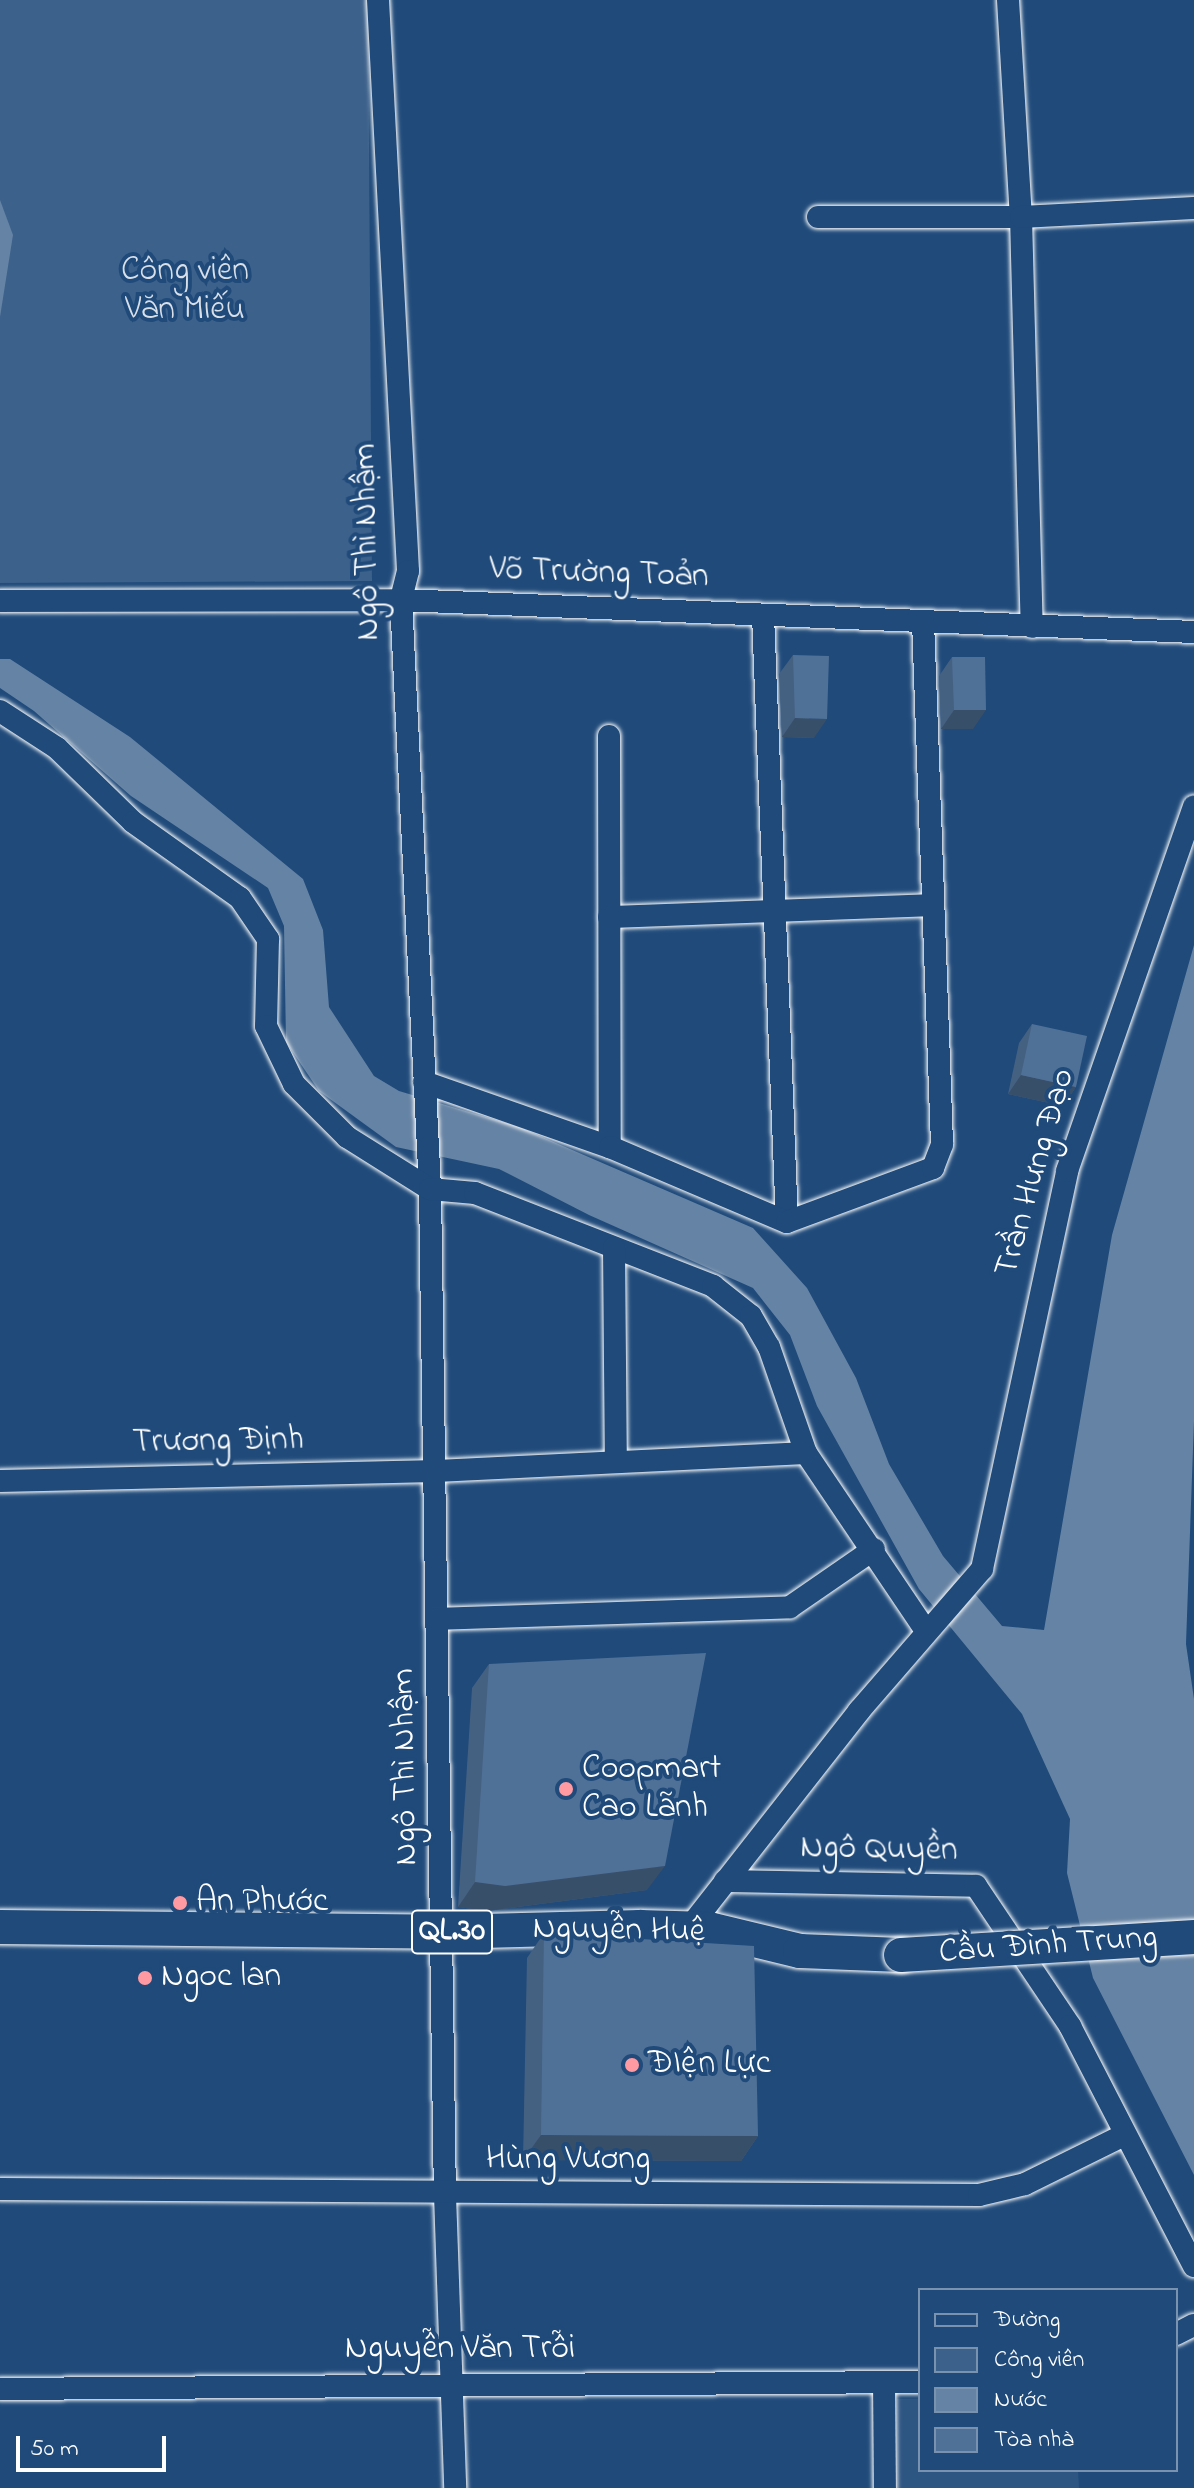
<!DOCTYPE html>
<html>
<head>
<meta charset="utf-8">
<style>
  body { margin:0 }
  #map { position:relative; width:1194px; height:2488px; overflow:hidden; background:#1f4a7a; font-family:"Indie Flower",sans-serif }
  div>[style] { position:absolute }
  .built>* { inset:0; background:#2e5683 }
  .green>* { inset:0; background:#3c618b }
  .water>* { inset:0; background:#6583a4 }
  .roads { filter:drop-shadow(0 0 2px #fff) drop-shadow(0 0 2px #fff) }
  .minor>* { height:22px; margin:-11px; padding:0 11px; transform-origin:11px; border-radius:11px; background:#1f4a7a }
  .highway>* { height:34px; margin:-17px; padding:0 17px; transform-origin:17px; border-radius:17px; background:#1f4a7a }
  .bridges { filter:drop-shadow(0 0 2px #fff) drop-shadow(0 0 2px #fff) }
  .highway-bridge>* { height:34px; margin:-17px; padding:0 17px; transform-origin:17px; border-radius:17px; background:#1f4a7a }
  .wall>* { inset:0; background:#456182 }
  .shaded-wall>* { inset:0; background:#384f6a }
  .building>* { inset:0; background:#507197 }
  .dots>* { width:22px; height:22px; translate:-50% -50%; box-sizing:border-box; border:4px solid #1f4a7a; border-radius:50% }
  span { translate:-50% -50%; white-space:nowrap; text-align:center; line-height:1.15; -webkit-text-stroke:8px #1f4a7a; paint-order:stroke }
  .shield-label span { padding:2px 6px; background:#1f4a7a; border:2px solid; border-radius:6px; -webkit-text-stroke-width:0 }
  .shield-label { font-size:32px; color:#fff; font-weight:700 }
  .park-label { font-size:34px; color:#d8dfe8 }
  .street-label { font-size:34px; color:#fff }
  .poi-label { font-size:34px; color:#fff }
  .left { translate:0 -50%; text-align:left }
  .legend { position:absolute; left:918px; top:2288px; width:260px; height:184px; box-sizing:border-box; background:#1f4a7a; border:2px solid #7992af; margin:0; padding:10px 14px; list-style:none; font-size:24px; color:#fff }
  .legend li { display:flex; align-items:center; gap:16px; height:40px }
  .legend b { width:40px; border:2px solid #7992af }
  .scale { position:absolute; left:16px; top:2436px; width:150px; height:36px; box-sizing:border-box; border:4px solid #fff; border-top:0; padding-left:10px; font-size:24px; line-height:28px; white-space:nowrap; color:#fff; -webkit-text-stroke:6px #1f4a7a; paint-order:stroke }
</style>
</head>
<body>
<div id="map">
  <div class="built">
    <i style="clip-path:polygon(897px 2399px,920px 2399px,920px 2470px,1078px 2470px,1079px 2488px,898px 2488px)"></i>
  </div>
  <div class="green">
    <i style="clip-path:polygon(0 0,368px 0,372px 581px,0 583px)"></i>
  </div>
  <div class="water">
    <i style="clip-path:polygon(0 200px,13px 235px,0 317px)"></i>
    <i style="clip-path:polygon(0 659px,10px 659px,130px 737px,303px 879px,323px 930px,329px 1007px,374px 1076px,399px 1091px,519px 1127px,753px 1228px,807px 1288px,856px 1378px,889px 1464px,943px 1556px,1002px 1626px,1044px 1630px,1112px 1235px,1194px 945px,1194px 1421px,1186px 1644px,1194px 1699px,1194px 2175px,1093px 1978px,1067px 1873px,1070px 1819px,1022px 1714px,919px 1589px,817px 1406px,790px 1335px,753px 1288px,589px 1215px,499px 1169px,396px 1147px,319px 1091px,286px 1042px,284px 926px,268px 888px,131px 796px,34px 711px,0 688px)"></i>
  </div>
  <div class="roads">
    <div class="minor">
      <i style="left:378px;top:0;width:572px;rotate:86.99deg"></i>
      <i style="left:408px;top:571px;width:30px;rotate:104deg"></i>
      <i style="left:401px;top:600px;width:590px;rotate:87.18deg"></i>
      <i style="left:430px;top:1189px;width:1006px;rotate:89.15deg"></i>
      <i style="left:445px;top:2195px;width:293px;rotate:88deg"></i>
      <i style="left:1008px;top:0;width:217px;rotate:86.6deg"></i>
      <i style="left:1021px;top:217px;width:410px;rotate:88.5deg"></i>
      <i style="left:818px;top:217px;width:203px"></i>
      <i style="left:1021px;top:217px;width:173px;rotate:-3deg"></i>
      <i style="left:0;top:601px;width:401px;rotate:-0.1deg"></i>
      <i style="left:401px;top:600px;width:794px;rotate:2.31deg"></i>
      <i style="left:763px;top:615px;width:607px;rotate:87.74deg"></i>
      <i style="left:0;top:711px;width:68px;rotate:33deg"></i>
      <i style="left:57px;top:748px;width:106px;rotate:44.2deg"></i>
      <i style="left:133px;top:822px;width:131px;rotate:35.4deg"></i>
      <i style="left:240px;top:898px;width:50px;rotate:55.7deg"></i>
      <i style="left:268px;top:939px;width:87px;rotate:91.3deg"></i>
      <i style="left:266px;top:1026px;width:64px;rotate:64.2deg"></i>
      <i style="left:294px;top:1084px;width:75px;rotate:45deg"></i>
      <i style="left:347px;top:1137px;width:98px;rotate:32.1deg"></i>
      <i style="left:430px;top:1189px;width:45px;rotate:5.1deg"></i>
      <i style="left:475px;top:1193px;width:256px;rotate:21.3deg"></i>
      <i style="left:713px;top:1286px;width:48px;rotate:38.3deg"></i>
      <i style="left:751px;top:1316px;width:36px;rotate:60deg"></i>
      <i style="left:769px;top:1347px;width:112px;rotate:70.8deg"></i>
      <i style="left:806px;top:1453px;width:215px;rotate:56deg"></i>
      <i style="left:609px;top:736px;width:411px;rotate:89.9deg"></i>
      <i style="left:609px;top:917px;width:322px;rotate:-2.1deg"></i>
      <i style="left:424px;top:1082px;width:197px;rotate:19.3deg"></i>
      <i style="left:610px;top:1147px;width:192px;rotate:23deg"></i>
      <i style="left:787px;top:1222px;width:156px;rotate:-20.3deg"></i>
      <i style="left:933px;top:1168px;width:26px;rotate:-69deg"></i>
      <i style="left:942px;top:1144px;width:522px;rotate:-92.08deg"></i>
      <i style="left:614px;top:1248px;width:214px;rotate:89.5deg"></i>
      <i style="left:0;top:1481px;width:437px;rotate:-1.3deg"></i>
      <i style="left:437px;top:1471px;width:369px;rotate:-2.8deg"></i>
      <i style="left:437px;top:1619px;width:353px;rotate:-1.9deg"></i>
      <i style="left:790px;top:1607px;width:102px;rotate:-34.6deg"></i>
      <i style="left:725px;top:1881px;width:251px;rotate:1.1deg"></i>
      <i style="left:976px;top:1886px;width:169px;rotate:56.1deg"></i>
      <i style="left:1070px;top:2026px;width:270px;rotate:62.7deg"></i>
      <i style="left:689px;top:1928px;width:276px;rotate:-51.9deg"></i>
      <i style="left:859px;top:1711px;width:188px;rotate:-49.1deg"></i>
      <i style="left:982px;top:1569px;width:407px;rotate:-77.9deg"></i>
      <i style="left:1067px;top:1171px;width:386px;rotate:-70.8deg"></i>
      <i style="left:0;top:2189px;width:979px;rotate:0.35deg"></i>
      <i style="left:979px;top:2195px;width:47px;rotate:-13.4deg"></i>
      <i style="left:1025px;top:2184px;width:110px;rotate:-26.3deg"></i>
      <i style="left:1176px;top:2334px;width:20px;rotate:-27deg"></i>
      <i style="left:884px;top:2382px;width:106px;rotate:89.5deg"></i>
      <i style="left:0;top:2389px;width:920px;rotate:-0.44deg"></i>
    </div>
    <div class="highway">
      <i style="left:0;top:1927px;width:444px;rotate:0.6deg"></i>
      <i style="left:444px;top:1932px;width:196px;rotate:-1.5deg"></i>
      <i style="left:640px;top:1927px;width:69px;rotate:1.7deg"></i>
      <i style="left:709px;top:1929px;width:94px;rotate:13.6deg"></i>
      <i style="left:800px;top:1951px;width:101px;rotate:2.3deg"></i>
    </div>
  </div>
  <div class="bridges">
    <div class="highway-bridge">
      <i style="left:901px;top:1955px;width:294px;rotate:-3.5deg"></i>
    </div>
  </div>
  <div class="wall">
    <i style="clip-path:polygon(793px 655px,814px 738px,782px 737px,779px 674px)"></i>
    <i style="clip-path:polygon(952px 657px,973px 729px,941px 729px,939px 676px)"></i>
    <i style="clip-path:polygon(1032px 1024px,1076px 1087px,1063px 1106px,1008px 1094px,1019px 1043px)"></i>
    <i style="clip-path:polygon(489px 1664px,647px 1890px,487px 1911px,458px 1907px,472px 1688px)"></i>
    <i style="clip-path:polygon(544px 1933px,758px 2136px,741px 2161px,523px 2160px,527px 1958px)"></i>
  </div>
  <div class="shaded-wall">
    <i style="clip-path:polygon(954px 710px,986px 710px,973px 729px,941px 729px)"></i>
    <i style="clip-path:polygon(795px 718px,827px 719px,814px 738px,782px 737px)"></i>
    <i style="clip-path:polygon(1021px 1075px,1076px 1087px,1063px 1106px,1008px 1094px)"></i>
    <i style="clip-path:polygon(665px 1866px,647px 1890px,487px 1911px,458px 1907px,475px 1882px)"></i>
    <i style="clip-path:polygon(541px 2135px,758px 2136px,741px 2161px,523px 2160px)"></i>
  </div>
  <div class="building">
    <i style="clip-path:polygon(793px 655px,829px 656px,827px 719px,795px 718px)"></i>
    <i style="clip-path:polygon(952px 657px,985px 657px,986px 710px,954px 710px)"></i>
    <i style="clip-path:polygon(1032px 1024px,1087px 1036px,1076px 1087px,1021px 1075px)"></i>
    <i style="clip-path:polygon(706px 1653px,665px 1866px,505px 1886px,475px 1882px,489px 1664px)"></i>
    <i style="clip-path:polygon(544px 1933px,754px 1946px,758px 2136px,541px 2135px)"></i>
  </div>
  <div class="dots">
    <i style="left:566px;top:1789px;background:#ff9aa2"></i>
    <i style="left:180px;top:1903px;background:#ff9aa2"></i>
    <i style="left:145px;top:1978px;background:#ff9aa2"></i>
    <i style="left:632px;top:2065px;background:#ff9aa2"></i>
  </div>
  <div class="shield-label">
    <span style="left:452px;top:1932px">QL.30</span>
  </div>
  <div class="park-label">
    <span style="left:185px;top:291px">Công viên<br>Văn Miếu</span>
  </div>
  <div class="street-label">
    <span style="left:368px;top:542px;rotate:-91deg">Ngô Thì Nhậm</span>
    <span style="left:599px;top:574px;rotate:2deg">Võ Trường Toản</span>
    <span style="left:1036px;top:1173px;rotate:-74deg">Trần Hưng Đạo</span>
    <span style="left:218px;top:1442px;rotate:-1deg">Trương Định</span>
    <span style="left:406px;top:1767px;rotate:-91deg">Ngô Thì Nhậm</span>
    <span style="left:879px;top:1850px;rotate:1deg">Ngô Quyền</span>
    <span style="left:620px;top:1931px;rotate:1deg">Nguyễn Huệ</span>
    <span style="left:1048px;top:1946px;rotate:-4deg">Cầu Đình Trung</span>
    <span style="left:568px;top:2161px">Hùng Vương</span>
    <span style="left:460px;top:2350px">Nguyễn Văn Trỗi</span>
  </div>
  <div class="poi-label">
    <span class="left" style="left:582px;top:1789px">Coopmart<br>Cao Lãnh</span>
    <span class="left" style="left:196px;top:1903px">An Phước</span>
    <span class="left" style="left:161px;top:1978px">Ngoc lan</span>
    <span class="left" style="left:648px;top:2065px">ĐIện Lực</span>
  </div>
  <ul class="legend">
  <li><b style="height:10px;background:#1f4a7a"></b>Đường</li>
  <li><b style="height:22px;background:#3c618b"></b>Công viên</li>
  <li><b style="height:22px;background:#6583a4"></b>Nước</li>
  <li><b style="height:22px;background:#507197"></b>Tòa nhà</li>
  </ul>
  <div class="scale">50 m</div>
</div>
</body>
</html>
